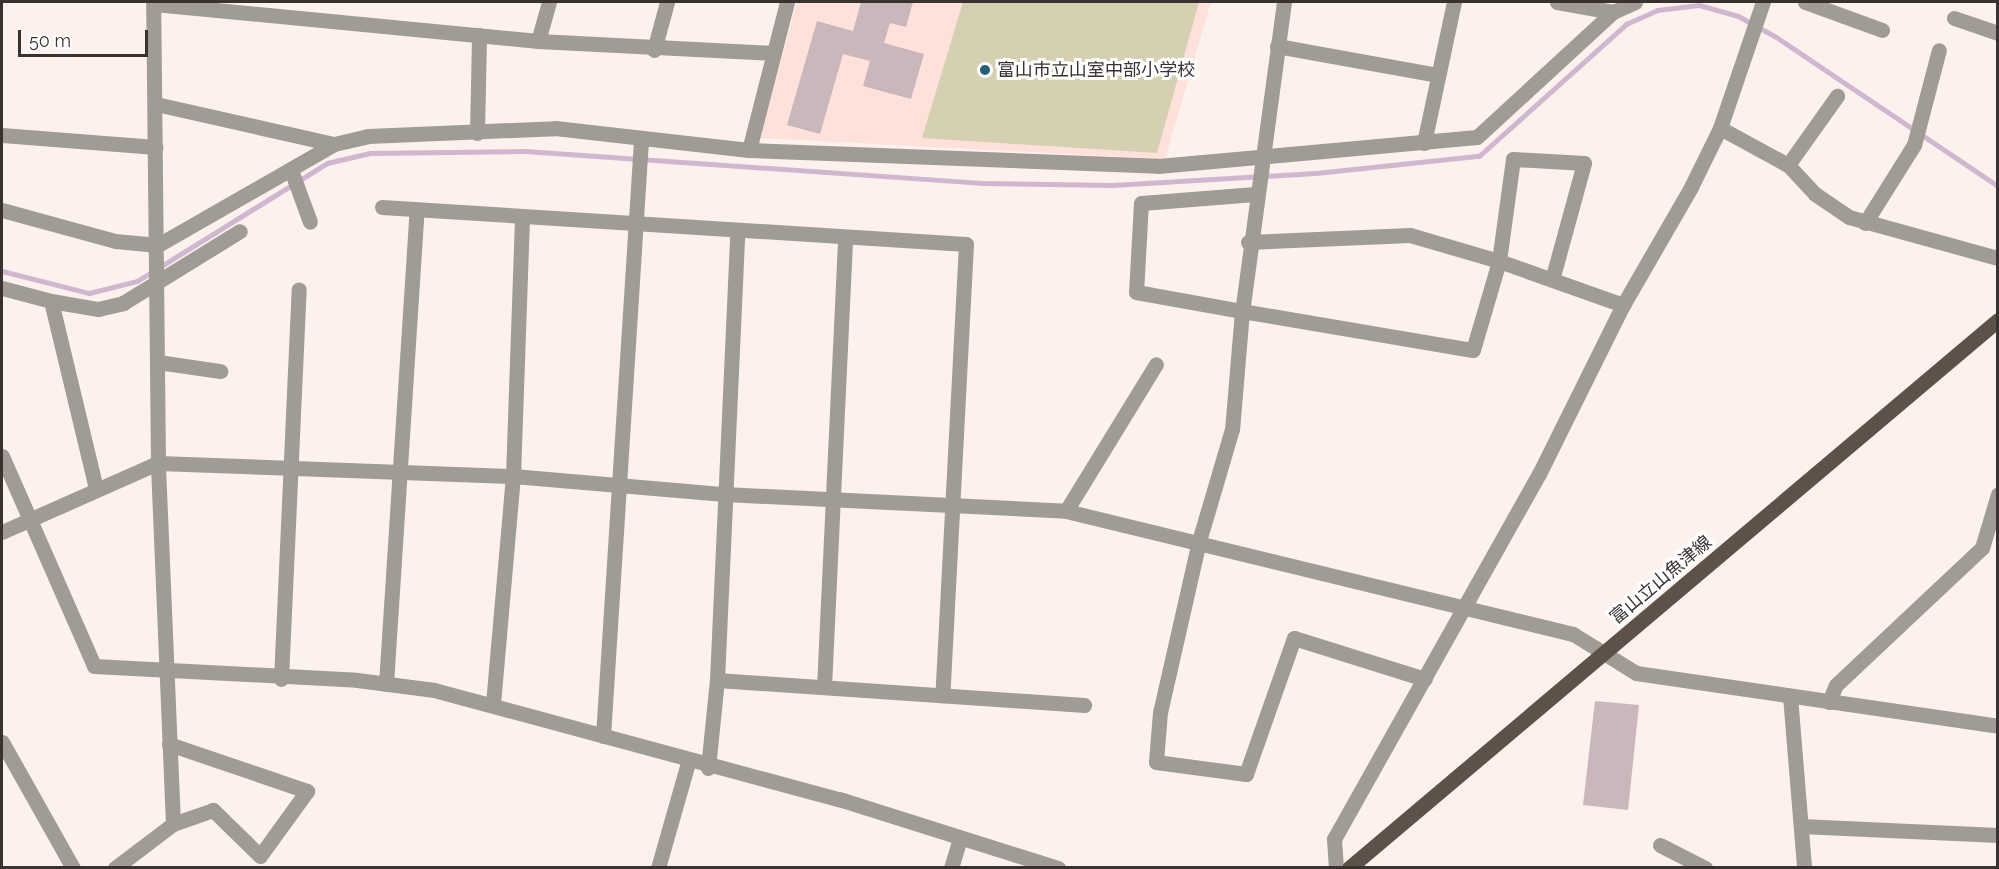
<!DOCTYPE html>
<html>
<head>
<meta charset="utf-8">
<style>
  body { margin:0 }
  #map { position:relative; width:1999px; height:869px; overflow:hidden; background:#fdf1ee; font-family:Raleway,"Noto Sans JP",sans-serif }
  div>[style] { position:absolute }
  .built>* { inset:0; background:#fee1da }
  .green>* { inset:0; background:#d4d0b1 }
  .stream>* { height:5px; margin:-2.5px; padding:0 2.5px; transform-origin:2.5px; border-radius:2.5px; background:#d0b6ce }
  .building>* { inset:0; background:#cab7bb }
  .minor>* { height:15px; margin:-7.5px; padding:0 7.5px; transform-origin:7.5px; border-radius:7.5px; background:#a09b95 }
  .tertiary>* { height:15px; margin:-7.5px; padding:0 7.5px; transform-origin:7.5px; border-radius:7.5px; background:#a09b95 }
  .primary>* { height:15px; margin:-7.5px; padding:0 7.5px; transform-origin:7.5px; border-radius:7.5px; background:#5c5248 }
  .dots>* { width:16px; height:16px; translate:-50% -50%; box-sizing:border-box; border:3px solid #fff; border-radius:50% }
  span { translate:-50% -50%; white-space:nowrap; text-align:center; line-height:1.15; -webkit-text-stroke:6px #fff; paint-order:stroke }
  .poi-label { font-size:18px; color:#3a3230 }
  .left { translate:0 -50%; text-align:left }
  .street-label { font-size:18px; color:#3a3230 }
  .frame { position:absolute; inset:0; border:3px solid #3a3230; pointer-events:none }
  .scale { position:absolute; left:18px; top:30px; width:130px; height:27px; box-sizing:border-box; border:3px solid #3a3230; border-top:0; padding-left:8px; font-size:18px; line-height:21px; white-space:nowrap; color:#3a3230; -webkit-text-stroke:4px #fff; paint-order:stroke }
</style>
</head>
<body>
<div id="map">
  <div class="built">
    <i style="clip-path:polygon(797px 2px,1211px 2px,1165px 159px,760px 138px)"></i>
  </div>
  <div class="green">
    <i style="clip-path:polygon(963px 2px,1199px 2px,1157px 153px,922px 138px)"></i>
  </div>
  <div class="stream">
    <i style="left:2px;top:271px;width:90px;rotate:14.2deg"></i>
    <i style="left:89px;top:293px;width:49px;rotate:-14deg"></i>
    <i style="left:137px;top:281px;width:224px;rotate:-31.8deg"></i>
    <i style="left:327px;top:163px;width:44px;rotate:-13.1deg"></i>
    <i style="left:370px;top:153px;width:155px;rotate:-0.7deg"></i>
    <i style="left:525px;top:151px;width:457px;rotate:4deg"></i>
    <i style="left:981px;top:183px;width:132px;rotate:0.9deg"></i>
    <i style="left:1113px;top:185px;width:203px;rotate:-3.4deg"></i>
    <i style="left:1316px;top:173px;width:164px;rotate:-6deg"></i>
    <i style="left:1479px;top:156px;width:198px;rotate:-41.9deg"></i>
    <i style="left:1626px;top:24px;width:34px;rotate:-24deg"></i>
    <i style="left:1657px;top:10px;width:42px;rotate:-6.8deg"></i>
    <i style="left:1699px;top:5px;width:41px;rotate:15.8deg"></i>
    <i style="left:1738px;top:16px;width:43px;rotate:28.9deg"></i>
    <i style="left:1776px;top:37px;width:267px;rotate:33.9deg"></i>
  </div>
  <div class="building">
    <i style="clip-path:polygon(861px 2px,913px 2px,906px 27px,890px 23px,884px 43px,924px 54px,911px 99px,863px 86px,870px 61px,843px 54px,820px 134px,787px 125px,817px 21px,853px 31px)"></i>
    <i style="clip-path:polygon(1595px 701px,1639px 705px,1628px 810px,1583px 805px)"></i>
  </div>
  <div class="minor">
    <i style="left:1284px;top:2px;width:312px;rotate:97.7deg"></i>
    <i style="left:1242px;top:311px;width:234px;rotate:9.6deg"></i>
    <i style="left:1473px;top:350px;width:93px;rotate:-73.7deg"></i>
    <i style="left:1499px;top:261px;width:132px;rotate:19.5deg"></i>
    <i style="left:1557px;top:2px;width:57px;rotate:10.1deg"></i>
    <i style="left:1805px;top:2px;width:82px;rotate:20deg"></i>
    <i style="left:154px;top:4px;width:386px;rotate:5.5deg"></i>
    <i style="left:538px;top:41px;width:236px;rotate:2.9deg"></i>
    <i style="left:1954px;top:18px;width:46px;rotate:18.8deg"></i>
    <i style="left:538px;top:41px;width:41px;rotate:-74.2deg"></i>
    <i style="left:1277px;top:46px;width:164px;rotate:10.2deg"></i>
    <i style="left:654px;top:50px;width:50px;rotate:-74.8deg"></i>
    <i style="left:156px;top:104px;width:182px;rotate:12.7deg"></i>
    <i style="left:1720px;top:128px;width:77px;rotate:28.6deg"></i>
    <i style="left:1788px;top:165px;width:40px;rotate:47deg"></i>
    <i style="left:1815px;top:194px;width:41px;rotate:34.1deg"></i>
    <i style="left:1849px;top:217px;width:155px;rotate:15.4deg"></i>
    <i style="left:477px;top:133px;width:98px;rotate:-88.8deg"></i>
    <i style="left:2px;top:135px;width:154px;rotate:4.5deg"></i>
    <i style="left:1424px;top:143px;width:144px;rotate:-78deg"></i>
    <i style="left:749px;top:150px;width:153px;rotate:-75.6deg"></i>
    <i style="left:1788px;top:165px;width:85px;rotate:-54.6deg"></i>
    <i style="left:291px;top:170px;width:55px;rotate:69.9deg"></i>
    <i style="left:1255px;top:194px;width:114px;rotate:175.5deg"></i>
    <i style="left:1141px;top:203px;width:89px;rotate:93.2deg"></i>
    <i style="left:1136px;top:292px;width:108px;rotate:10.2deg"></i>
    <i style="left:1242px;top:311px;width:118px;rotate:94.8deg"></i>
    <i style="left:1232px;top:429px;width:117px;rotate:106.4deg"></i>
    <i style="left:1199px;top:541px;width:175px;rotate:102.8deg"></i>
    <i style="left:1160px;top:712px;width:50px;rotate:94.6deg"></i>
    <i style="left:1156px;top:762px;width:91px;rotate:7.6deg"></i>
    <i style="left:1246px;top:774px;width:144px;rotate:-70.6deg"></i>
    <i style="left:1294px;top:638px;width:137px;rotate:17.4deg"></i>
    <i style="left:382px;top:207px;width:585px;rotate:3.63deg"></i>
    <i style="left:966px;top:244px;width:452px;rotate:93deg"></i>
    <i style="left:2px;top:210px;width:117px;rotate:15.3deg"></i>
    <i style="left:115px;top:241px;width:43px;rotate:5.3deg"></i>
    <i style="left:158px;top:245px;width:203px;rotate:-29.8deg"></i>
    <i style="left:334px;top:144px;width:35px;rotate:-13deg"></i>
    <i style="left:368px;top:136px;width:187px;rotate:-2.4deg"></i>
    <i style="left:555px;top:128px;width:195px;rotate:6.5deg"></i>
    <i style="left:749px;top:150px;width:409px;rotate:2.2deg"></i>
    <i style="left:1158px;top:166px;width:320px;rotate:-5.2deg"></i>
    <i style="left:1477px;top:137px;width:185px;rotate:-42.6deg"></i>
    <i style="left:1613px;top:12px;width:24px;rotate:-24deg"></i>
    <i style="left:1865px;top:223px;width:92px;rotate:-57.9deg"></i>
    <i style="left:1914px;top:145px;width:98px;rotate:-75.3deg"></i>
    <i style="left:1248px;top:242px;width:162px;rotate:-2.5deg"></i>
    <i style="left:1410px;top:235px;width:93px;rotate:16.3deg"></i>
    <i style="left:1499px;top:261px;width:103px;rotate:-82.2deg"></i>
    <i style="left:1513px;top:159px;width:71px;rotate:3.2deg"></i>
    <i style="left:1584px;top:163px;width:117px;rotate:105.3deg"></i>
    <i style="left:2px;top:288px;width:51px;rotate:14.9deg"></i>
    <i style="left:51px;top:301px;width:193px;rotate:76.5deg"></i>
    <i style="left:51px;top:301px;width:48px;rotate:9.7deg"></i>
    <i style="left:98px;top:309px;width:26px;rotate:-13deg"></i>
    <i style="left:123px;top:303px;width:137px;rotate:-31.6deg"></i>
    <i style="left:158px;top:362px;width:63px;rotate:8.3deg"></i>
    <i style="left:2px;top:456px;width:229px;rotate:66.3deg"></i>
    <i style="left:94px;top:666px;width:263px;rotate:3deg"></i>
    <i style="left:357px;top:680px;width:78px;rotate:7.4deg"></i>
    <i style="left:434px;top:690px;width:419px;rotate:15.1deg"></i>
    <i style="left:839px;top:799px;width:230px;rotate:17.5deg"></i>
    <i style="left:1066px;top:511px;width:172px;rotate:-58.5deg"></i>
    <i style="left:2px;top:532px;width:171px;rotate:-23.9deg"></i>
    <i style="left:158px;top:463px;width:355px;rotate:2.1deg"></i>
    <i style="left:513px;top:476px;width:212px;rotate:4.9deg"></i>
    <i style="left:724px;top:494px;width:342px;rotate:2.8deg"></i>
    <i style="left:1066px;top:511px;width:522px;rotate:13.64deg"></i>
    <i style="left:1573px;top:634px;width:74px;rotate:31.8deg"></i>
    <i style="left:1636px;top:673px;width:366px;rotate:8.3deg"></i>
    <i style="left:281px;top:679px;width:390px;rotate:-87.4deg"></i>
    <i style="left:717px;top:680px;width:368px;rotate:3.9deg"></i>
    <i style="left:386px;top:684px;width:475px;rotate:-86.3deg"></i>
    <i style="left:824px;top:687px;width:449px;rotate:-87.3deg"></i>
    <i style="left:1790px;top:696px;width:173px;rotate:85.3deg"></i>
    <i style="left:1829px;top:702px;width:18px;rotate:-68deg"></i>
    <i style="left:1836px;top:685px;width:200px;rotate:-43.2deg"></i>
    <i style="left:1982px;top:548px;width:56px;rotate:-73.5deg"></i>
    <i style="left:493px;top:704px;width:229px;rotate:-85deg"></i>
    <i style="left:513px;top:476px;width:258px;rotate:-88deg"></i>
    <i style="left:603px;top:736px;width:597px;rotate:-86.35deg"></i>
    <i style="left:169px;top:744px;width:146px;rotate:18.8deg"></i>
    <i style="left:307px;top:791px;width:80px;rotate:125.9deg"></i>
    <i style="left:260px;top:856px;width:66px;rotate:-135.6deg"></i>
    <i style="left:213px;top:810px;width:42px;rotate:160.7deg"></i>
    <i style="left:708px;top:768px;width:88px;rotate:-84.2deg"></i>
    <i style="left:717px;top:680px;width:447px;rotate:-87.4deg"></i>
    <i style="left:1801px;top:826px;width:197px;rotate:2.6deg"></i>
    <i style="left:1660px;top:845px;width:51px;rotate:27.1deg"></i>
    <i style="left:115px;top:868px;width:73px;rotate:-37.2deg"></i>
    <i style="left:173px;top:824px;width:361px;rotate:-92.4deg"></i>
    <i style="left:158px;top:463px;width:461px;rotate:-90.6deg"></i>
    <i style="left:658px;top:868px;width:109px;rotate:-74.1deg"></i>
    <i style="left:951px;top:868px;width:30px;rotate:-73deg"></i>
    <i style="left:1336px;top:868px;width:29px;rotate:-94deg"></i>
    <i style="left:1334px;top:839px;width:419px;rotate:-60.7deg"></i>
    <i style="left:1539px;top:474px;width:189px;rotate:-63.6deg"></i>
    <i style="left:1623px;top:305px;width:136px;rotate:-60deg"></i>
    <i style="left:1691px;top:187px;width:66px;rotate:-63.8deg"></i>
    <i style="left:1720px;top:128px;width:133px;rotate:-71.2deg"></i>
  </div>
  <div class="tertiary">
    <i style="left:2px;top:742px;width:145px;rotate:60.6deg"></i>
  </div>
  <div class="primary">
    <i style="left:1349px;top:868px;width:849px;rotate:-40.18deg"></i>
  </div>
  <div class="dots">
    <i style="left:985px;top:70px;background:#255e78"></i>
  </div>
  <div class="poi-label">
    <span class="left" style="left:997px;top:70px">富山市立山室中部小学校</span>
  </div>
  <div class="street-label">
    <span style="left:1661px;top:580px;rotate:-40deg">富山立山魚津線</span>
  </div>
  <div class="frame"></div>
  <div class="scale">50 m</div>
</div>
</body>
</html>
